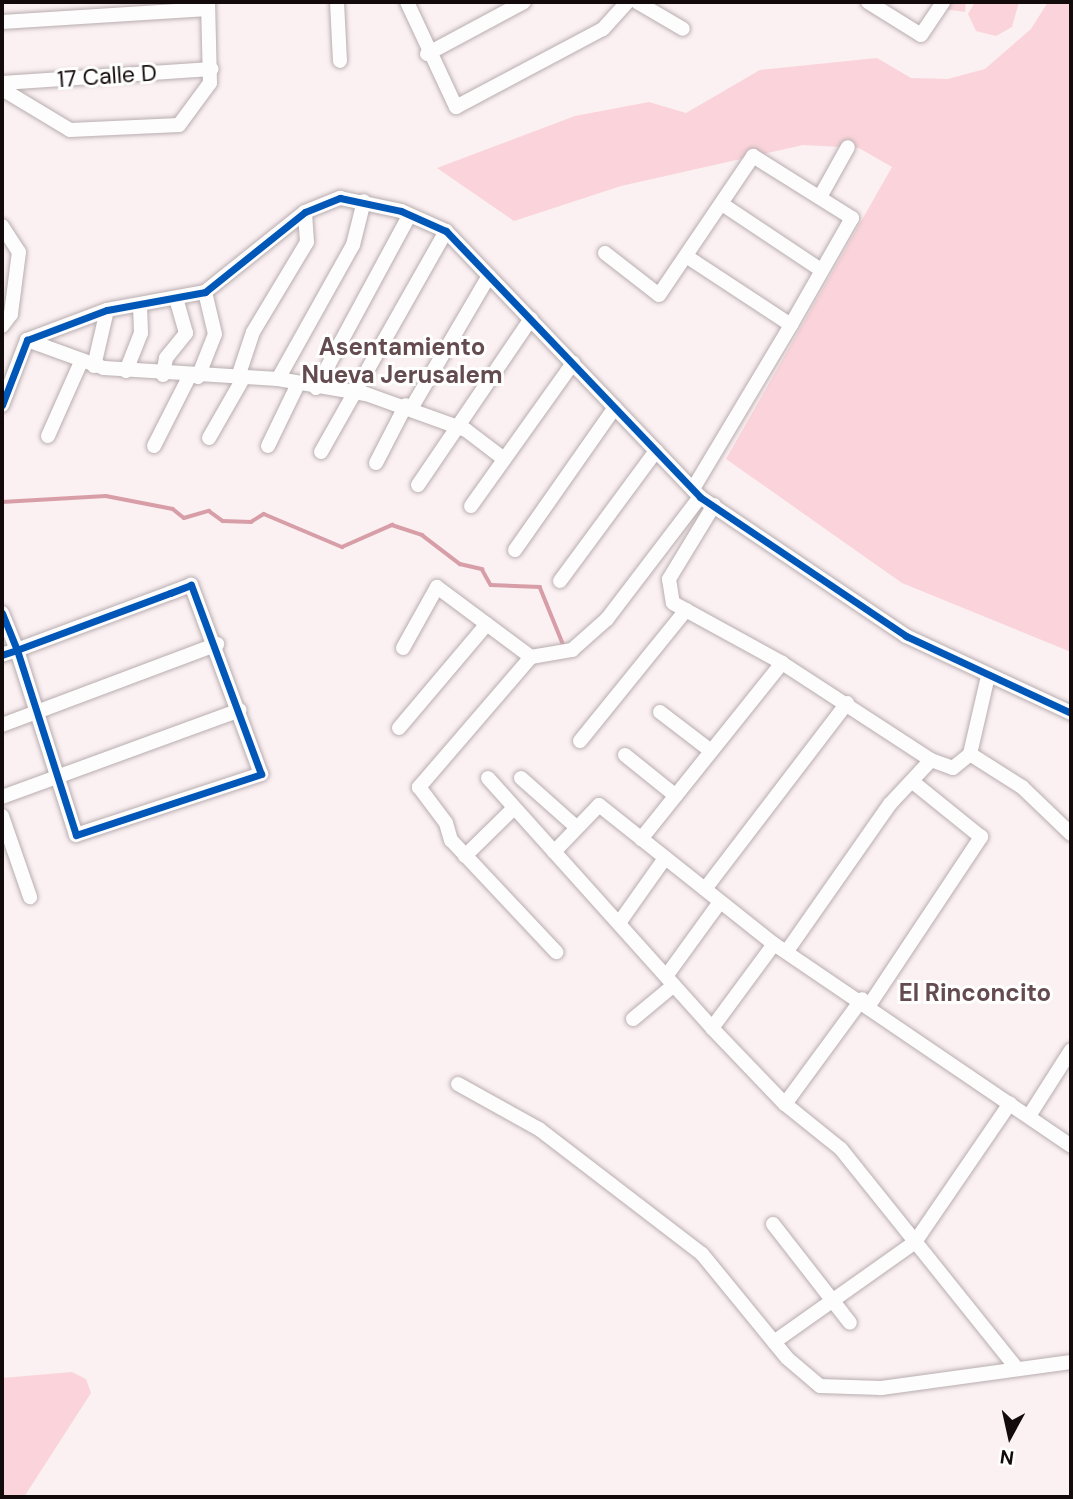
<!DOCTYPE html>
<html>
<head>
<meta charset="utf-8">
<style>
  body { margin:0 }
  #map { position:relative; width:1073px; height:1499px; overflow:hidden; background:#fbf0f2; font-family:"DM Sans",sans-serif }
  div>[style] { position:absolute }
  .green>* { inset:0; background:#fad4da }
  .stream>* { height:3.5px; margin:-1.75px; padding:0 1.75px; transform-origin:1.75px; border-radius:1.75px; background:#d89ea8 }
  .roads { filter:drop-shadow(0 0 2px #b8adaf) drop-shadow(0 0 2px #b8adaf) }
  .street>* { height:14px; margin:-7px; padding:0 7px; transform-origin:7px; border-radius:7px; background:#fefdfd }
  .cycleway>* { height:7px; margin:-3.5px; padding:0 3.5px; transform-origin:3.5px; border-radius:3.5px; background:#0057b8 }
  span { translate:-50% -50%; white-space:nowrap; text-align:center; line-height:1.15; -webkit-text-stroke:6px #fff; paint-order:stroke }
  .street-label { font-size:23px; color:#130a0b }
  .neighbourhood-label { font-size:24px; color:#634b4f; font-weight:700 }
  .frame { position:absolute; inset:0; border:4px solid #130a0b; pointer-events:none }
  .north { position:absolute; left:975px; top:1401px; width:70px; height:70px; -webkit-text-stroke:5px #fff; paint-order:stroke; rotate:188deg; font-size:19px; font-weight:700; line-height:28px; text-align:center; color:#130a0b }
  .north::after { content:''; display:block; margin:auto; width:24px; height:32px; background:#130a0b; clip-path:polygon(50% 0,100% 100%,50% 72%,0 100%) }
</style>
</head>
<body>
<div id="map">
  <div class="green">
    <i style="clip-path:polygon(948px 2px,966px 2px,965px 12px,944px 9px)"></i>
    <i style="clip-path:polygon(975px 2px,1019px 2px,1012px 27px,996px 36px,976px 31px,968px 14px)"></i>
    <i style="clip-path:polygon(1048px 2px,1071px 2px,1071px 652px,902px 583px,726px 459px,892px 167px,859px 148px,803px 145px,621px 186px,514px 221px,437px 168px,575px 116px,649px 102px,686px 113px,760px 70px,877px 58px,911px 78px,948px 79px,985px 69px,1031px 29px)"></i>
    <i style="clip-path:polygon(72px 1372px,86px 1379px,91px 1393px,24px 1497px,2px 1497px,2px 1378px)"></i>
  </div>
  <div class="stream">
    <i style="left:2px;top:502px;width:104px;rotate:-3.3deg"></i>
    <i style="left:106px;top:496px;width:68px;rotate:11deg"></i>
    <i style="left:173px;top:509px;width:14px;rotate:39deg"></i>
    <i style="left:184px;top:518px;width:26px;rotate:-16deg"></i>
    <i style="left:209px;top:511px;width:17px;rotate:36deg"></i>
    <i style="left:223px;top:521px;width:28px;rotate:2deg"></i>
    <i style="left:251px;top:522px;width:15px;rotate:-32deg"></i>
    <i style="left:264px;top:514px;width:85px;rotate:22.9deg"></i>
    <i style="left:342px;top:547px;width:55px;rotate:-23.7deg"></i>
    <i style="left:392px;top:525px;width:32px;rotate:18deg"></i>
    <i style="left:422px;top:535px;width:48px;rotate:37.3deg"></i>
    <i style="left:460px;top:564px;width:23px;rotate:13deg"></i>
    <i style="left:482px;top:569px;width:18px;rotate:61deg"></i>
    <i style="left:491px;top:585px;width:49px;rotate:2.3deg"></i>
    <i style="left:540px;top:587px;width:64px;rotate:67.9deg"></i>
  </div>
  <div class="roads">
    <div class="street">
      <i style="left:337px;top:2px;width:59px;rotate:87.1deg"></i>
      <i style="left:407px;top:2px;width:116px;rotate:65deg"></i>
      <i style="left:456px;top:107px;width:166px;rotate:-28deg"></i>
      <i style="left:603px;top:29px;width:36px;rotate:-48deg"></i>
      <i style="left:637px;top:2px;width:53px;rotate:30.4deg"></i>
      <i style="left:868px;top:2px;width:62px;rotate:31.9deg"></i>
      <i style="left:921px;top:35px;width:40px;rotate:-56deg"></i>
      <i style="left:2px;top:22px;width:206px;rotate:-3.6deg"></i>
      <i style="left:427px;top:54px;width:110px;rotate:-28.2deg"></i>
      <i style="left:2px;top:83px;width:210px;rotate:-3.8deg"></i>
      <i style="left:2px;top:89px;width:79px;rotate:31.1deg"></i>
      <i style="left:70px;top:130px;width:109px;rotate:-2.6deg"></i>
      <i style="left:179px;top:125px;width:52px;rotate:-53.6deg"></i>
      <i style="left:210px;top:83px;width:81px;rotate:-91.4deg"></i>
      <i style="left:820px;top:197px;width:57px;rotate:-60.8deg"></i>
      <i style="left:722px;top:204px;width:119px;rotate:33.7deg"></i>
      <i style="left:2px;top:226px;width:31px;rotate:57deg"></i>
      <i style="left:19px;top:252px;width:63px;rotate:97.4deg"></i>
      <i style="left:11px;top:314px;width:15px;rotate:127deg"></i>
      <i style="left:605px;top:253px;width:68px;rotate:37.9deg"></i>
      <i style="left:659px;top:295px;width:168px;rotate:-55.9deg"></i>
      <i style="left:753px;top:156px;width:117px;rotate:32.1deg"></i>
      <i style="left:852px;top:218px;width:123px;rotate:119.7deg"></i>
      <i style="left:689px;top:258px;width:122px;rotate:33.3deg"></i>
      <i style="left:791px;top:325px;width:191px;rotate:120.9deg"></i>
      <i style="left:27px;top:340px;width:82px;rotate:20deg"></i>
      <i style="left:104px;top:368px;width:174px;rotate:3.6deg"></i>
      <i style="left:278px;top:379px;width:89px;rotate:9.7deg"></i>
      <i style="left:366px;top:394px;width:106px;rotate:19.8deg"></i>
      <i style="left:466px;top:430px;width:48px;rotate:37.3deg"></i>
      <i style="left:94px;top:366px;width:57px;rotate:-76.9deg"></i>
      <i style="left:126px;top:371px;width:41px;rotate:-68.5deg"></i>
      <i style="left:141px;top:333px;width:25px;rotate:-92deg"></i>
      <i style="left:163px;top:375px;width:17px;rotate:-80deg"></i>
      <i style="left:166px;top:358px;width:32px;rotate:-51deg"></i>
      <i style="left:186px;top:333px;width:33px;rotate:-106deg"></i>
      <i style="left:198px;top:377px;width:46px;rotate:-68.4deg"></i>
      <i style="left:215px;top:334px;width:43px;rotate:-103.4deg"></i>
      <i style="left:238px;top:377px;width:47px;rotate:-71.6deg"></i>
      <i style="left:253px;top:332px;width:105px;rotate:-59deg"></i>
      <i style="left:307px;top:242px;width:30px;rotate:-94deg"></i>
      <i style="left:278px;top:379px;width:154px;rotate:-60.8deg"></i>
      <i style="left:353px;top:245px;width:45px;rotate:-76deg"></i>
      <i style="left:316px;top:388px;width:196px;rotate:-61.6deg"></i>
      <i style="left:2px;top:405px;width:70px;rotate:-69deg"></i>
      <i style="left:27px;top:340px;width:85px;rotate:-20.6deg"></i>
      <i style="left:107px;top:310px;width:100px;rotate:-10.4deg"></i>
      <i style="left:205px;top:292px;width:128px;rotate:-38.7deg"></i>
      <i style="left:305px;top:212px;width:38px;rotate:-22deg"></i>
      <i style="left:340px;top:198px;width:62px;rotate:12deg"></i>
      <i style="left:401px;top:211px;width:49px;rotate:24deg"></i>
      <i style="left:446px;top:231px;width:368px;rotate:46.3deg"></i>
      <i style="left:700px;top:497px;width:249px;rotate:34deg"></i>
      <i style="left:906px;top:636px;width:182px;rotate:25deg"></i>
      <i style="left:412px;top:407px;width:152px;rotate:-59.6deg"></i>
      <i style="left:48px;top:436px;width:81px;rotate:-66deg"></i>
      <i style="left:209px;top:438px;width:70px;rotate:-60.2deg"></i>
      <i style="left:154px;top:446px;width:77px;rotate:-63.1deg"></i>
      <i style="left:268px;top:446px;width:69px;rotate:-64.2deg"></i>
      <i style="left:321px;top:452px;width:254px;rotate:-60.5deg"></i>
      <i style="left:376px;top:463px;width:65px;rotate:-62.7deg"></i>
      <i style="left:418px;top:485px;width:201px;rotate:-55.8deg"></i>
      <i style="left:714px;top:505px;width:87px;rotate:121.3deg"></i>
      <i style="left:669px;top:579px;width:24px;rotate:81deg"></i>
      <i style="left:673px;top:603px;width:124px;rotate:28.8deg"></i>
      <i style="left:782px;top:663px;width:178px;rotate:33.1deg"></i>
      <i style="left:931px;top:760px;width:23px;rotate:20deg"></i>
      <i style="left:953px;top:768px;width:22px;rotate:-39deg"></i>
      <i style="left:471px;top:506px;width:176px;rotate:-54.5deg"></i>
      <i style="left:515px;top:550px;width:174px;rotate:-55deg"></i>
      <i style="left:560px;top:581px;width:162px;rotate:-53.6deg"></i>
      <i style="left:2px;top:613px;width:40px;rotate:68deg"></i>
      <i style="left:17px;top:650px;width:194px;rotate:72.3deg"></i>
      <i style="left:76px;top:835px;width:195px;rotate:-18.2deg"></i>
      <i style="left:261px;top:774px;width:202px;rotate:-110.3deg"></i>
      <i style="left:191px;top:585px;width:22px;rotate:159deg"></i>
      <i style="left:170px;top:593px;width:163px;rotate:159.6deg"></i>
      <i style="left:17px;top:650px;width:16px;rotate:162deg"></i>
      <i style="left:403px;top:648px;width:70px;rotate:-60.9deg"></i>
      <i style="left:437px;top:587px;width:117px;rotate:36.7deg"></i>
      <i style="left:531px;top:657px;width:42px;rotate:-9.7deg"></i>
      <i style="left:572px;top:650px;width:47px;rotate:-41.5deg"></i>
      <i style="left:607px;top:619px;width:153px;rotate:-52.7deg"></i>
      <i style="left:531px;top:657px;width:172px;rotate:130.7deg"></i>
      <i style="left:419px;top:787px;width:45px;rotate:53.1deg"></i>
      <i style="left:446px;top:823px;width:18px;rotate:74deg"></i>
      <i style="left:451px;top:840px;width:154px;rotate:46.8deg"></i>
      <i style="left:988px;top:676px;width:80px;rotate:103deg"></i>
      <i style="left:970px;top:754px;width:62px;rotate:32.4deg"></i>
      <i style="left:1022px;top:787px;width:68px;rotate:43.8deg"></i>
      <i style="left:660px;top:712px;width:64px;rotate:37.4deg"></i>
      <i style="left:2px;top:725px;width:230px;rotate:-20.6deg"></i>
      <i style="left:399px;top:728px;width:136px;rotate:-49.8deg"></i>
      <i style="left:580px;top:741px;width:169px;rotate:-51deg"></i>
      <i style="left:625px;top:755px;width:65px;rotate:38.8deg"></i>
      <i style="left:488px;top:778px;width:336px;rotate:48.1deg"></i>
      <i style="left:712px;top:1028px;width:105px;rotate:46.2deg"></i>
      <i style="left:785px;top:1104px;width:72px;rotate:38.8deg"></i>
      <i style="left:841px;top:1149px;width:278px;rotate:51.3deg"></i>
      <i style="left:521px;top:778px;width:71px;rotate:41.6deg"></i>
      <i style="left:2px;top:797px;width:253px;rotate:-20.1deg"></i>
      <i style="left:2px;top:816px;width:86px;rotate:70.9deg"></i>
      <i style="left:641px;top:839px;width:226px;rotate:-51.3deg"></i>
      <i style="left:554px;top:852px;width:65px;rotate:-46.2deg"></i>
      <i style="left:599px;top:805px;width:223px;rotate:38.5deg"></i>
      <i style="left:774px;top:944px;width:359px;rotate:34.2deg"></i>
      <i style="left:465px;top:856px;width:66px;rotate:-44.4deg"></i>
      <i style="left:705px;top:889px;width:234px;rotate:-52.6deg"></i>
      <i style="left:619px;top:923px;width:80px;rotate:-54.7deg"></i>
      <i style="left:787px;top:951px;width:179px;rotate:-55deg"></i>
      <i style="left:890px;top:804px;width:60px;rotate:-47deg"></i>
      <i style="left:667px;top:975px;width:90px;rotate:-54deg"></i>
      <i style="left:870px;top:1004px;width:201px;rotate:-56.4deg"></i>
      <i style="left:981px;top:837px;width:86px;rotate:-141.1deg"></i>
      <i style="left:633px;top:1019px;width:53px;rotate:-39.7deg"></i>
      <i style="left:712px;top:1028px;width:104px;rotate:-53.6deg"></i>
      <i style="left:458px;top:1084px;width:93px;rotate:29.1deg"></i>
      <i style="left:539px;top:1129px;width:205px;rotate:37.5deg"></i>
      <i style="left:702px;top:1254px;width:134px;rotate:50.7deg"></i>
      <i style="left:787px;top:1358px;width:43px;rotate:40.3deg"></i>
      <i style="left:820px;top:1386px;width:61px;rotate:1.9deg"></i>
      <i style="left:881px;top:1388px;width:192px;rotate:-7.8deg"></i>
      <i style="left:785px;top:1104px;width:130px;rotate:-53.7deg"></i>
      <i style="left:1029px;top:1116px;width:78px;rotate:-57.5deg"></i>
      <i style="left:773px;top:1224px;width:125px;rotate:52.1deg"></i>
      <i style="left:774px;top:1342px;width:173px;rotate:-35.3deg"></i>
      <i style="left:915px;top:1242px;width:168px;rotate:-55.6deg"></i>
    </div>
  </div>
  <div class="cycleway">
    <i style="left:2px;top:405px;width:70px;rotate:-69deg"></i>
    <i style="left:27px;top:340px;width:85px;rotate:-20.6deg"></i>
    <i style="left:107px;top:310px;width:100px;rotate:-10.4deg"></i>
    <i style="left:205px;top:292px;width:128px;rotate:-38.7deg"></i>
    <i style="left:305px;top:212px;width:38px;rotate:-22deg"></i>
    <i style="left:340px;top:198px;width:62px;rotate:12deg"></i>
    <i style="left:401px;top:211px;width:49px;rotate:24deg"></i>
    <i style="left:446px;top:231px;width:368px;rotate:46.3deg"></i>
    <i style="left:700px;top:497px;width:249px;rotate:34deg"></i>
    <i style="left:906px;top:636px;width:182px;rotate:25deg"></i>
    <i style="left:2px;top:613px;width:40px;rotate:68deg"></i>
    <i style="left:17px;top:650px;width:194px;rotate:72.3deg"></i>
    <i style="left:76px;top:835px;width:195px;rotate:-18.2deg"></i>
    <i style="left:261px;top:774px;width:202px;rotate:-110.3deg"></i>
    <i style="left:191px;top:585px;width:22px;rotate:159deg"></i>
    <i style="left:170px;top:593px;width:163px;rotate:159.6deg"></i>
    <i style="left:17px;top:650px;width:16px;rotate:162deg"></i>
  </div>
  <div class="street-label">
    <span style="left:107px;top:76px;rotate:-4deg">17 Calle D</span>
  </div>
  <div class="neighbourhood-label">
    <span style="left:402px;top:361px">Asentamiento<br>Nueva Jerusalem</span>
    <span style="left:975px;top:993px">El Rinconcito</span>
  </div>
  <div class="frame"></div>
  <div class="north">N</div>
</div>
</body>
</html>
